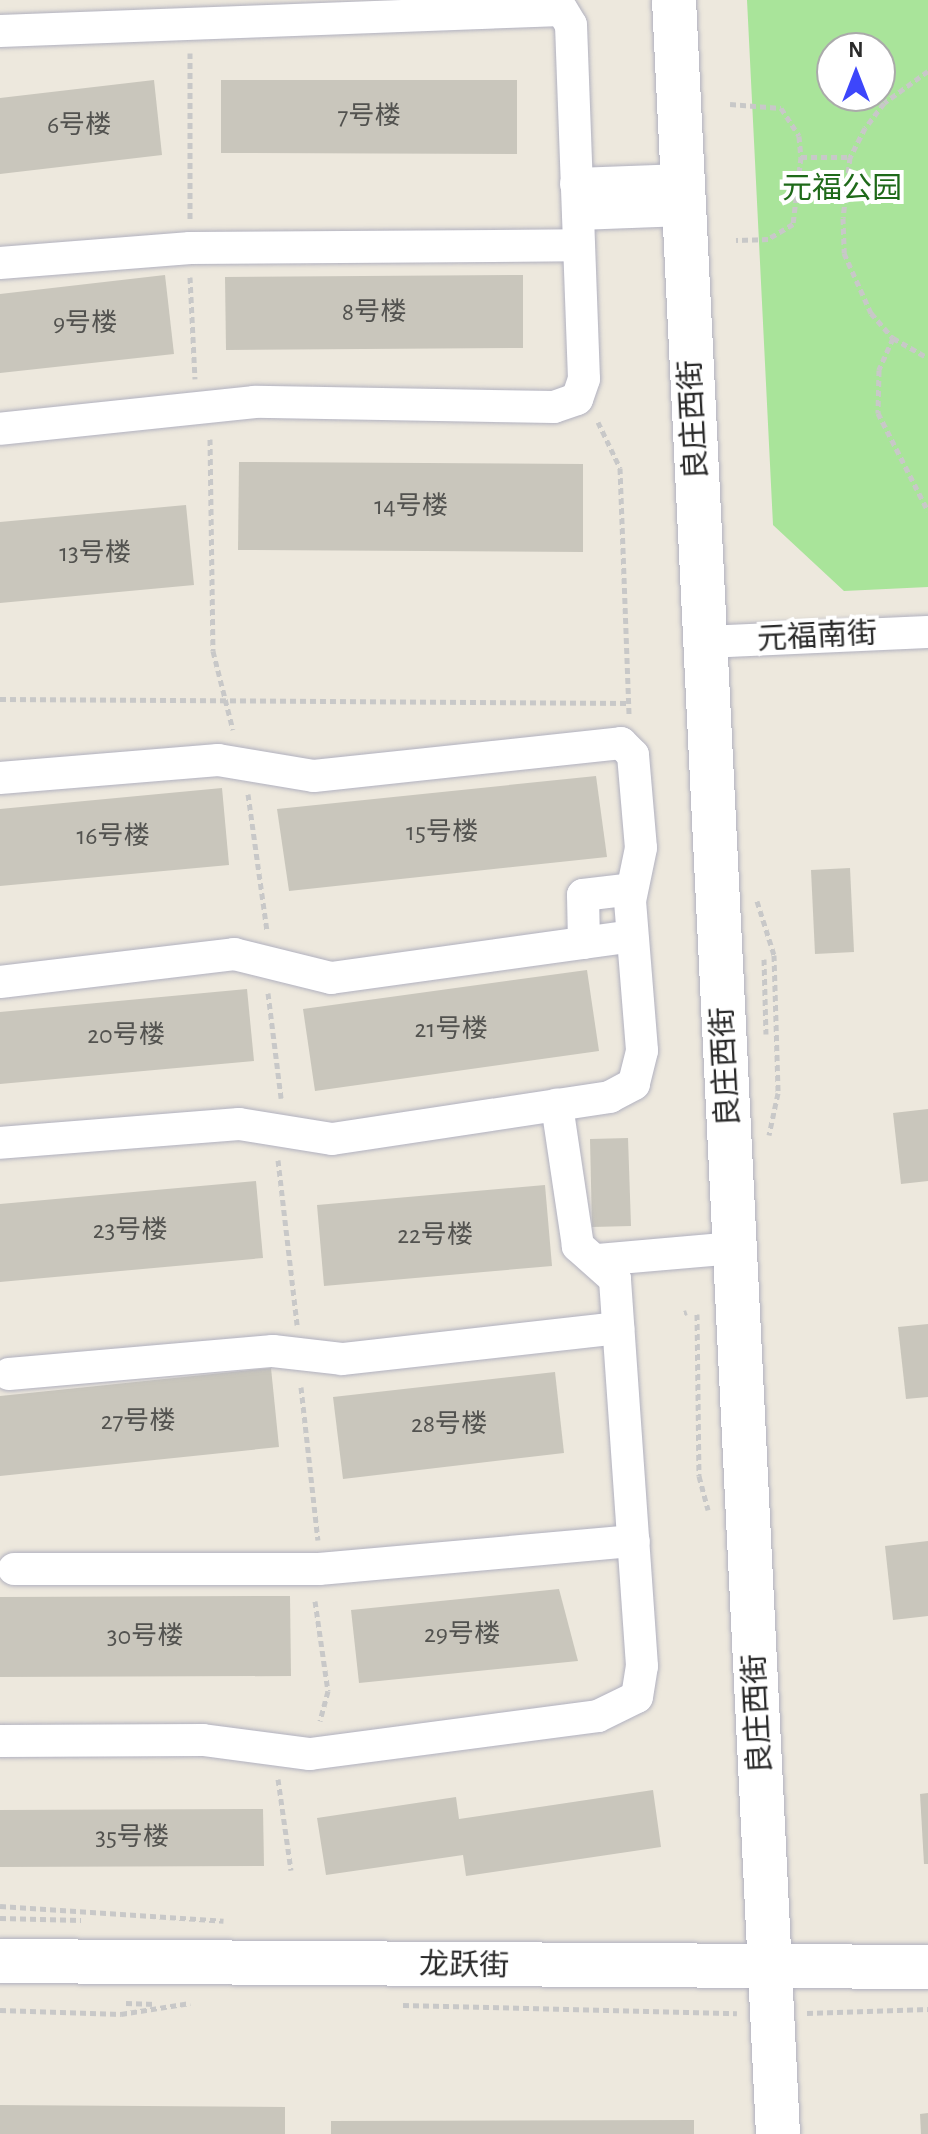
<!DOCTYPE html>
<html>
<head>
<meta charset="utf-8">
<style>
  body { margin:0 }
  #map { position:relative; width:928px; height:2134px; overflow:hidden; background:#ede8dd; font-family:"Alegreya Sans","Noto Sans SC",sans-serif }
  div>[style] { position:absolute }
  .green>* { inset:0; background:#a9e49a }
  .building>* { inset:0; background:#c9c6bc }
  .path>* { height:5px; margin-top:-2.5px; transform-origin:0; background:repeating-linear-gradient(90deg,#c8c8c8 0 6px,transparent 0 10px) }
  .roads { filter:drop-shadow(0 0 2px #b1b1bf) drop-shadow(0 0 2px #b1b1bf) }
  .street>* { height:32px; margin:-16px; padding:0 16px; transform-origin:16px; border-radius:16px; background:#fff }
  .secondary>* { height:44px; margin:-22px; padding:0 22px; transform-origin:22px; border-radius:22px; background:#fff }
  span { translate:-50% -50%; white-space:nowrap; text-align:center; line-height:1.15; -webkit-text-stroke:8px #fff; paint-order:stroke }
  .number-label { font-size:26px; color:#52524f }
  .number-label span { -webkit-text-stroke-width:0 }
  .park-label { font-size:30px; color:#1f6a1a }
  .street-label { font-size:30px; color:#2b2b2b }
  .north { position:absolute; left:816px; top:32px; width:80px; height:80px; box-sizing:border-box; background:#fff; border:2px solid #aaa; border-radius:50%; rotate:0deg; font-size:22px; font-weight:700; line-height:32px; text-align:center; color:#2b2b2b }
  .north::after { content:''; display:block; margin:auto; width:28px; height:36px; background:#3d46fb; clip-path:polygon(50% 0,100% 100%,50% 72%,0 100%) }
</style>
</head>
<body>
<div id="map">
  <div class="green">
    <i style="clip-path:polygon(evenodd,747px 0,928px 0,928px 587px,844px 591px,773px 525px,747px 0,832px 48px,880px 48px,880px 96px,832px 96px,832px 48px)"></i>
  </div>
  <div class="building">
    <i style="clip-path:polygon(154px 80px,162px 155px,0 174px,0 98px)"></i>
    <i style="clip-path:polygon(221px 80px,517px 80px,517px 154px,221px 153px)"></i>
    <i style="clip-path:polygon(165px 275px,174px 354px,0 373px,0 294px)"></i>
    <i style="clip-path:polygon(523px 275px,523px 348px,226px 350px,225px 277px)"></i>
    <i style="clip-path:polygon(239px 462px,583px 464px,583px 552px,238px 550px)"></i>
    <i style="clip-path:polygon(186px 505px,194px 585px,0 603px,0 522px)"></i>
    <i style="clip-path:polygon(596px 776px,607px 857px,289px 891px,277px 809px)"></i>
    <i style="clip-path:polygon(222px 788px,229px 865px,0 886px,0 809px)"></i>
    <i style="clip-path:polygon(850px 868px,854px 952px,815px 954px,811px 870px)"></i>
    <i style="clip-path:polygon(587px 970px,599px 1051px,315px 1091px,303px 1009px)"></i>
    <i style="clip-path:polygon(247px 989px,254px 1061px,0 1084px,0 1012px)"></i>
    <i style="clip-path:polygon(928px 1109px,928px 1181px,901px 1184px,893px 1113px)"></i>
    <i style="clip-path:polygon(628px 1138px,631px 1226px,592px 1227px,590px 1139px)"></i>
    <i style="clip-path:polygon(256px 1181px,263px 1258px,0 1282px,0 1204px)"></i>
    <i style="clip-path:polygon(545px 1185px,552px 1266px,324px 1286px,317px 1205px)"></i>
    <i style="clip-path:polygon(928px 1324px,928px 1397px,906px 1399px,898px 1327px)"></i>
    <i style="clip-path:polygon(271px 1368px,279px 1447px,0 1476px,0 1396px)"></i>
    <i style="clip-path:polygon(555px 1372px,564px 1453px,343px 1479px,333px 1397px)"></i>
    <i style="clip-path:polygon(928px 1541px,928px 1616px,893px 1620px,885px 1546px)"></i>
    <i style="clip-path:polygon(559px 1589px,578px 1661px,359px 1683px,351px 1610px)"></i>
    <i style="clip-path:polygon(290px 1596px,291px 1676px,0 1677px,0 1597px)"></i>
    <i style="clip-path:polygon(653px 1790px,661px 1847px,466px 1876px,463px 1855px,326px 1875px,317px 1818px,456px 1797px,459px 1819px)"></i>
    <i style="clip-path:polygon(928px 1793px,928px 1864px,924px 1864px,920px 1794px)"></i>
    <i style="clip-path:polygon(263px 1809px,264px 1866px,0 1867px,0 1810px)"></i>
    <i style="clip-path:polygon(0 2105px,285px 2107px,285px 2134px,0 2134px)"></i>
    <i style="clip-path:polygon(928px 2113px,928px 2134px,921px 2134px,920px 2114px)"></i>
    <i style="clip-path:polygon(694px 2120px,694px 2134px,331px 2134px,331px 2121px)"></i>
  </div>
  <div class="path">
    <i style="left:190px;top:53px;width:166px;rotate:90deg"></i>
    <i style="left:928px;top:71px;width:54px;rotate:144deg"></i>
    <i style="left:884px;top:103px;width:31px;rotate:127deg"></i>
    <i style="left:865px;top:128px;width:33px;rotate:117deg"></i>
    <i style="left:850px;top:157px;width:61px;rotate:96.5deg"></i>
    <i style="left:843px;top:218px;width:35px;rotate:88deg"></i>
    <i style="left:844px;top:253px;width:66px;rotate:65.8deg"></i>
    <i style="left:871px;top:313px;width:33px;rotate:49deg"></i>
    <i style="left:893px;top:338px;width:40px;rotate:29.7deg"></i>
    <i style="left:730px;top:104px;width:51px;rotate:4.5deg"></i>
    <i style="left:781px;top:108px;width:33px;rotate:57deg"></i>
    <i style="left:799px;top:136px;width:21px;rotate:85deg"></i>
    <i style="left:801px;top:157px;width:67px;rotate:96.8deg"></i>
    <i style="left:793px;top:224px;width:29px;rotate:149deg"></i>
    <i style="left:768px;top:239px;width:32px;rotate:178deg"></i>
    <i style="left:801px;top:157px;width:49px"></i>
    <i style="left:190px;top:277px;width:102px;rotate:87.2deg"></i>
    <i style="left:893px;top:338px;width:35px;rotate:114deg"></i>
    <i style="left:879px;top:370px;width:43px;rotate:91.3deg"></i>
    <i style="left:878px;top:413px;width:110px;rotate:63deg"></i>
    <i style="left:598px;top:422px;width:51px;rotate:64.4deg"></i>
    <i style="left:620px;top:468px;width:246px;rotate:87.9deg"></i>
    <i style="left:210px;top:439px;width:212px;rotate:89.2deg"></i>
    <i style="left:213px;top:651px;width:81px;rotate:75.8deg"></i>
    <i style="left:0;top:699px;width:629px;rotate:0.36deg"></i>
    <i style="left:248px;top:794px;width:138px;rotate:82.1deg"></i>
    <i style="left:757px;top:901px;width:57px;rotate:72.5deg"></i>
    <i style="left:774px;top:955px;width:138px;rotate:88.3deg"></i>
    <i style="left:778px;top:1093px;width:43px;rotate:102.1deg"></i>
    <i style="left:764px;top:959px;width:75px;rotate:88.5deg"></i>
    <i style="left:268px;top:993px;width:106px;rotate:82.9deg"></i>
    <i style="left:278px;top:1160px;width:166px;rotate:83.4deg"></i>
    <i style="left:684px;top:1313px;width:3px;rotate:-18deg"></i>
    <i style="left:697px;top:1314px;width:162px;rotate:89.3deg"></i>
    <i style="left:699px;top:1476px;width:35px;rotate:75deg"></i>
    <i style="left:301px;top:1387px;width:154px;rotate:83.7deg"></i>
    <i style="left:315px;top:1601px;width:91px;rotate:81.8deg"></i>
    <i style="left:328px;top:1691px;width:31px;rotate:105deg"></i>
    <i style="left:278px;top:1779px;width:92px;rotate:81.9deg"></i>
    <i style="left:0;top:1906px;width:224px;rotate:3.8deg"></i>
    <i style="left:0;top:1918px;width:81px;rotate:1.4deg"></i>
    <i style="left:126px;top:2003px;width:30px;rotate:2deg"></i>
    <i style="left:403px;top:2005px;width:334px;rotate:1.4deg"></i>
    <i style="left:0;top:2010px;width:121px;rotate:1.9deg"></i>
    <i style="left:121px;top:2014px;width:70px;rotate:-9.1deg"></i>
    <i style="left:807px;top:2013px;width:121px;rotate:-1.9deg"></i>
  </div>
  <div class="roads">
    <div class="street">
      <i style="left:0;top:31px;width:562px;rotate:-2.14deg"></i>
      <i style="left:562px;top:10px;width:17px;rotate:59deg"></i>
      <i style="left:571px;top:25px;width:354px;rotate:87.9deg"></i>
      <i style="left:584px;top:379px;width:21px;rotate:109deg"></i>
      <i style="left:577px;top:399px;width:24px;rotate:161deg"></i>
      <i style="left:554px;top:407px;width:299px;rotate:-179deg"></i>
      <i style="left:255px;top:402px;width:256px;rotate:174deg"></i>
      <i style="left:576px;top:184px;width:107px;rotate:-2.1deg"></i>
      <i style="left:578px;top:214px;width:106px;rotate:-2.2deg"></i>
      <i style="left:0;top:263px;width:191px;rotate:-4.5deg"></i>
      <i style="left:190px;top:248px;width:389px;rotate:-0.4deg"></i>
      <i style="left:705px;top:642px;width:223px;rotate:-2.6deg"></i>
      <i style="left:0;top:778px;width:219px;rotate:-4.7deg"></i>
      <i style="left:218px;top:760px;width:97px;rotate:9.5deg"></i>
      <i style="left:314px;top:776px;width:309px;rotate:-6.1deg"></i>
      <i style="left:621px;top:743px;width:17px;rotate:45deg"></i>
      <i style="left:633px;top:755px;width:93px;rotate:85.1deg"></i>
      <i style="left:641px;top:848px;width:54px;rotate:101.7deg"></i>
      <i style="left:630px;top:901px;width:150px;rotate:85.4deg"></i>
      <i style="left:642px;top:1051px;width:34px;rotate:104deg"></i>
      <i style="left:634px;top:1084px;width:27px;rotate:152deg"></i>
      <i style="left:610px;top:1097px;width:281px;rotate:171.4deg"></i>
      <i style="left:332px;top:1139px;width:94px;rotate:-170.8deg"></i>
      <i style="left:239px;top:1124px;width:240px;rotate:175.5deg"></i>
      <i style="left:584px;top:943px;width:48px;rotate:-91.2deg"></i>
      <i style="left:583px;top:895px;width:49px;rotate:-7deg"></i>
      <i style="left:0;top:982px;width:236px;rotate:-6.8deg"></i>
      <i style="left:234px;top:954px;width:100px;rotate:13.9deg"></i>
      <i style="left:331px;top:978px;width:304px;rotate:-7.9deg"></i>
      <i style="left:597px;top:1260px;width:139px;rotate:-5deg"></i>
      <i style="left:9px;top:1374px;width:265px;rotate:-5deg"></i>
      <i style="left:273px;top:1351px;width:69px;rotate:6.6deg"></i>
      <i style="left:342px;top:1359px;width:278px;rotate:-6.4deg"></i>
      <i style="left:14px;top:1569px;width:305px"></i>
      <i style="left:319px;top:1569px;width:316px;rotate:-5.1deg"></i>
      <i style="left:0;top:1741px;width:203px;rotate:-0.3deg"></i>
      <i style="left:203px;top:1740px;width:108px;rotate:7.5deg"></i>
      <i style="left:310px;top:1754px;width:290px;rotate:-7.5deg"></i>
      <i style="left:598px;top:1716px;width:43px;rotate:-26deg"></i>
      <i style="left:637px;top:1697px;width:31px;rotate:-81deg"></i>
      <i style="left:642px;top:1666px;width:388px;rotate:-94deg"></i>
      <i style="left:615px;top:1279px;width:50px;rotate:-138.3deg"></i>
      <i style="left:578px;top:1246px;width:143px;rotate:-98.5deg"></i>
    </div>
    <div class="secondary">
      <i style="left:674px;top:0;width:2137px;rotate:87.21deg"></i>
      <i style="left:0;top:1961px;width:928px;rotate:0.37deg"></i>
    </div>
  </div>
  <div class="number-label">
    <span style="left:369px;top:117px">7号楼</span>
    <span style="left:79px;top:126px">6号楼</span>
    <span style="left:374px;top:313px">8号楼</span>
    <span style="left:85px;top:324px">9号楼</span>
    <span style="left:411px;top:507px">14号楼</span>
    <span style="left:95px;top:554px">13号楼</span>
    <span style="left:442px;top:833px">15号楼</span>
    <span style="left:113px;top:837px">16号楼</span>
    <span style="left:451px;top:1030px">21号楼</span>
    <span style="left:126px;top:1036px">20号楼</span>
    <span style="left:130px;top:1231px">23号楼</span>
    <span style="left:435px;top:1236px">22号楼</span>
    <span style="left:138px;top:1422px">27号楼</span>
    <span style="left:449px;top:1425px">28号楼</span>
    <span style="left:462px;top:1635px">29号楼</span>
    <span style="left:145px;top:1637px">30号楼</span>
    <span style="left:132px;top:1838px">35号楼</span>
  </div>
  <div class="park-label">
    <span style="left:842px;top:189px">元福公园</span>
  </div>
  <div class="street-label">
    <span style="left:694px;top:420px;rotate:-93deg">良庄西街</span>
    <span style="left:817px;top:637px;rotate:-3deg">元福南街</span>
    <span style="left:726px;top:1067px;rotate:-93deg">良庄西街</span>
    <span style="left:758px;top:1714px;rotate:-93deg">良庄西街</span>
    <span style="left:464px;top:1966px;rotate:1deg">龙跃街</span>
  </div>
  <div class="north">N</div>
</div>
</body>
</html>
